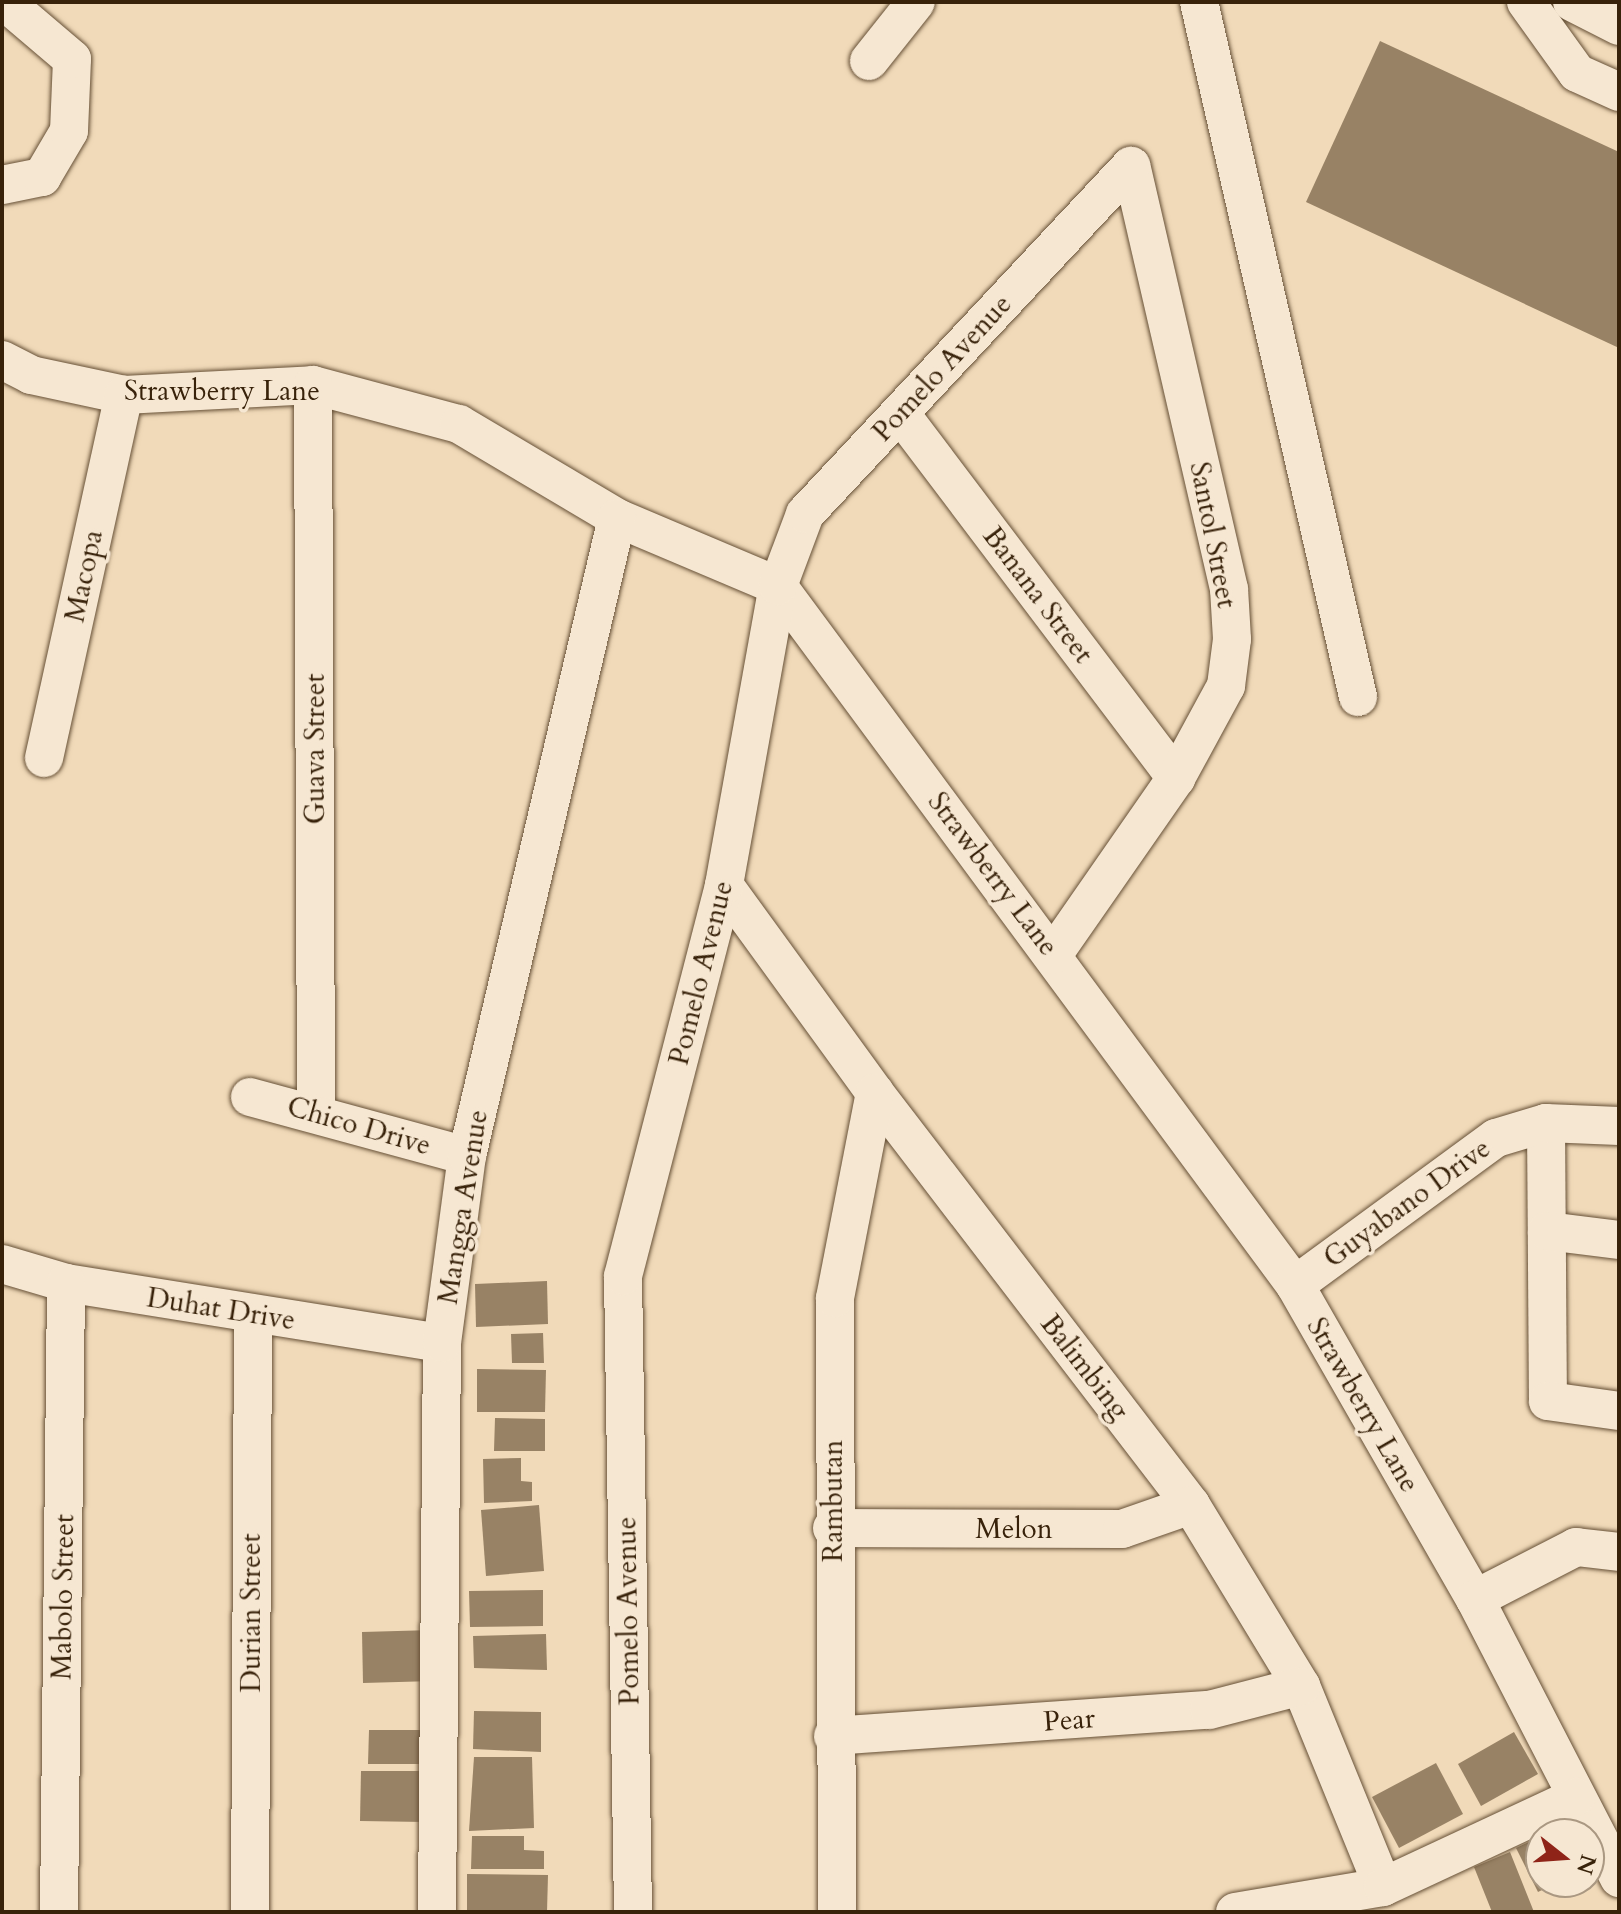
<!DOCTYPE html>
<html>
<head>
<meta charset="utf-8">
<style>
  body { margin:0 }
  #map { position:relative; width:1621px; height:1914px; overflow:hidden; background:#f1dab9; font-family:Cardo,serif }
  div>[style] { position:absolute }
  .building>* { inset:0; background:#988265 }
  .roads { filter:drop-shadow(0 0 2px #665036) drop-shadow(0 0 2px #665036) }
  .minor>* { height:38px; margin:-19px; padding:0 19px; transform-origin:19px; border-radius:19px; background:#f6e7d2 }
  span { translate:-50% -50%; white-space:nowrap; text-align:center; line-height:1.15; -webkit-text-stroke:7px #f6e7d2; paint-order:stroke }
  .street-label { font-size:28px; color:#38220a }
  .frame { position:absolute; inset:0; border:4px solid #38220a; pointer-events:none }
  .north { position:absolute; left:1525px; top:1818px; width:80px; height:80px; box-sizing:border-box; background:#f6e7d2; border:2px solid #aa9882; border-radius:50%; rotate:107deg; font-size:22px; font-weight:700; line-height:32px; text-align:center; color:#38220a }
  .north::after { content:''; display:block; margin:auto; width:28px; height:36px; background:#8f2418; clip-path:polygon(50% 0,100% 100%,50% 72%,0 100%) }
</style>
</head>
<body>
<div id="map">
  <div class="building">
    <i style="clip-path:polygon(1380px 41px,1619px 152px,1619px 348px,1306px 202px)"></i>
    <i style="clip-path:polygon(547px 1281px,548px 1324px,476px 1327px,475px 1284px)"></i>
    <i style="clip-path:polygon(543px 1333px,544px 1363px,512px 1363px,511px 1334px)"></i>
    <i style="clip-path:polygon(477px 1369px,546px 1370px,545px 1412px,477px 1412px)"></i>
    <i style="clip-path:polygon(495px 1418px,545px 1419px,545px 1451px,494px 1451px)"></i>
    <i style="clip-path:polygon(521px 1458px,521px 1481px,532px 1482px,532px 1501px,484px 1503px,483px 1459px)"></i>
    <i style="clip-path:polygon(539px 1505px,544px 1571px,486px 1576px,481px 1510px)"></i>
    <i style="clip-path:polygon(543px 1590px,543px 1626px,470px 1627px,469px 1591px)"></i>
    <i style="clip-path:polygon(433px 1630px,434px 1681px,363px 1683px,362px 1632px)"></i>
    <i style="clip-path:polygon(546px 1634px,547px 1670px,474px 1668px,473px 1636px)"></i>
    <i style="clip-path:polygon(474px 1711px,541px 1712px,541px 1752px,473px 1749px)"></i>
    <i style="clip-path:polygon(369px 1730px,429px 1730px,429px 1764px,368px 1764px)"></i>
    <i style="clip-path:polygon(1514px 1732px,1538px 1774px,1481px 1806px,1458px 1764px)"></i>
    <i style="clip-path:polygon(474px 1757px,532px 1757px,534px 1828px,469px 1831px)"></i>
    <i style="clip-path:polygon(1436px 1763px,1463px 1814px,1399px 1848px,1372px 1797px)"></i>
    <i style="clip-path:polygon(361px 1771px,424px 1771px,424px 1822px,360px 1821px)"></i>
    <i style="clip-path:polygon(472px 1836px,524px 1836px,524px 1850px,544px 1851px,544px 1869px,471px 1869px)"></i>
    <i style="clip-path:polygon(1541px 1836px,1541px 1882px,1558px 1882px,1538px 1892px,1516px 1848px)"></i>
    <i style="clip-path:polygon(1510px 1852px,1534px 1912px,1492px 1912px,1474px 1867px)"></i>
    <i style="clip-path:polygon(467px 1874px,548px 1875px,547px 1912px,467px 1912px)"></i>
  </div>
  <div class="roads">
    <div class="minor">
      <i style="left:1199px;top:2px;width:713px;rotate:77.11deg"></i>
      <i style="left:1526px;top:2px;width:87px;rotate:54.3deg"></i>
      <i style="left:1577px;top:73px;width:46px;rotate:24.3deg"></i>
      <i style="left:1572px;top:2px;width:53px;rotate:27.1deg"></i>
      <i style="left:869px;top:61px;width:75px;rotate:-51.5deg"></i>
      <i style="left:2px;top:185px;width:41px;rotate:-11.3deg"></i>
      <i style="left:42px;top:177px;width:53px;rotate:-59.6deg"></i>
      <i style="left:69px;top:131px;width:72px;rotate:-87.6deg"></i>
      <i style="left:72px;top:59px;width:88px;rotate:-139.6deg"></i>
      <i style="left:2px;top:360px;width:33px;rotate:27deg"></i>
      <i style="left:31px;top:375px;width:95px;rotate:12.1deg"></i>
      <i style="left:124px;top:395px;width:189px;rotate:-3deg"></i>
      <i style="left:313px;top:385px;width:151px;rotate:15deg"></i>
      <i style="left:459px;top:424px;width:184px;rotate:30.7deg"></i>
      <i style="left:617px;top:518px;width:175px;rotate:22.9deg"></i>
      <i style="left:778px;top:586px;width:869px;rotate:53.51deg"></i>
      <i style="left:1295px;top:1285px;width:362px;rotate:60.2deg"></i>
      <i style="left:1475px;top:1599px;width:314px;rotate:62.7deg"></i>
      <i style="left:313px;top:385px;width:728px;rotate:89.76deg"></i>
      <i style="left:900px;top:413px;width:458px;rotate:52.9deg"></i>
      <i style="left:44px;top:758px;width:372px;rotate:-77.6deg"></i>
      <i style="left:724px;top:885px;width:257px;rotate:54deg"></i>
      <i style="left:875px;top:1093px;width:519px;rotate:52.51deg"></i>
      <i style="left:1191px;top:1505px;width:212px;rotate:58.7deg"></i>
      <i style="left:1301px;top:1686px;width:217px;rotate:67.8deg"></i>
      <i style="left:1053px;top:955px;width:216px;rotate:-55.2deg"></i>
      <i style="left:1176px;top:778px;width:105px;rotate:-61.5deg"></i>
      <i style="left:1226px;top:686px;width:47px;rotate:-82.7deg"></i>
      <i style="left:1232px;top:639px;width:50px;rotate:-93.4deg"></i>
      <i style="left:1229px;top:589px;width:434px;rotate:-103deg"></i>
      <i style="left:250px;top:1097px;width:225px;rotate:15.2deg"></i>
      <i style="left:1546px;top:1123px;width:278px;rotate:89.6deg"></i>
      <i style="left:1548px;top:1401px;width:72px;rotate:8deg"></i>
      <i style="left:1547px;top:1231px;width:73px;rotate:7.1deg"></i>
      <i style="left:2px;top:1264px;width:67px;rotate:16.5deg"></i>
      <i style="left:66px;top:1283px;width:381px;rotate:9.1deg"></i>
      <i style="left:1295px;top:1285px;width:249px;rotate:-36.2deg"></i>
      <i style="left:1496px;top:1138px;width:52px;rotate:-16.7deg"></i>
      <i style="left:1546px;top:1123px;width:73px;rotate:2.4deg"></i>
      <i style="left:832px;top:1528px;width:290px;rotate:0.2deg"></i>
      <i style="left:1122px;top:1529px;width:73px;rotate:-19.2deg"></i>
      <i style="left:1475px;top:1599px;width:114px;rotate:-27.2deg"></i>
      <i style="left:1576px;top:1547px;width:43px;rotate:6.6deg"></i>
      <i style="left:833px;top:1736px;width:377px;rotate:-4deg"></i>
      <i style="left:1209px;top:1710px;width:95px;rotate:-14.6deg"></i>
      <i style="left:59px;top:1912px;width:629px;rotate:-89.36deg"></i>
      <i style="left:250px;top:1912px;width:597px;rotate:-89.71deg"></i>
      <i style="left:437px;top:1912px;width:569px;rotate:-89.5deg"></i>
      <i style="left:442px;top:1343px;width:189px;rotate:-82.4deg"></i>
      <i style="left:467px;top:1156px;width:655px;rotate:-76.77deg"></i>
      <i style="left:633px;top:1912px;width:636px;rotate:-90.9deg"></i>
      <i style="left:623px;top:1276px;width:404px;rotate:-75.5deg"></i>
      <i style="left:724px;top:885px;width:304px;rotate:-79.8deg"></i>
      <i style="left:778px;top:586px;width:77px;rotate:-69.4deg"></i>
      <i style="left:805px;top:514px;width:477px;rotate:-46.9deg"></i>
      <i style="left:837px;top:1912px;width:614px;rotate:-90.19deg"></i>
      <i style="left:835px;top:1298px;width:209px;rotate:-79deg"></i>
      <i style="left:1235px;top:1912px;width:150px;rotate:-9.6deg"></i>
      <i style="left:1383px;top:1887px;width:213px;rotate:-25deg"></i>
    </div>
  </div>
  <div class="street-label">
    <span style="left:942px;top:368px;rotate:-47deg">Pomelo Avenue</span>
    <span style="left:222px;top:391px">Strawberry Lane</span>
    <span style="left:1213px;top:535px;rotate:79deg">Santol Street</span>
    <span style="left:84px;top:576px;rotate:-78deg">Macopa</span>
    <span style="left:1038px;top:595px;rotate:53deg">Banana Street</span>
    <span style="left:315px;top:749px;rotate:-90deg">Guava Street</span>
    <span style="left:993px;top:874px;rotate:53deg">Strawberry Lane</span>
    <span style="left:701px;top:973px;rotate:-76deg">Pomelo Avenue</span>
    <span style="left:359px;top:1126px;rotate:16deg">Chico Drive</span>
    <span style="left:1407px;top:1203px;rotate:-36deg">Guyabano Drive</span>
    <span style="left:463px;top:1207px;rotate:-81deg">Mangga Avenue</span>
    <span style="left:221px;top:1309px;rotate:9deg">Duhat Drive</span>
    <span style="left:1085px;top:1367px;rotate:52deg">Balimbing</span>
    <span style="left:1363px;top:1405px;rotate:60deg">Strawberry Lane</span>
    <span style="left:833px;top:1501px;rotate:-90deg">Rambutan</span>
    <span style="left:1014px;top:1529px">Melon</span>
    <span style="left:63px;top:1597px;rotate:-89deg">Mabolo Street</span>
    <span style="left:628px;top:1611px;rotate:-91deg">Pomelo Avenue</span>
    <span style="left:251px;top:1613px;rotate:-90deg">Durian Street</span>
    <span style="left:1069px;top:1720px;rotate:-4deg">Pear</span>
  </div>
  <div class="frame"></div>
  <div class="north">N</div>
</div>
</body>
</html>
